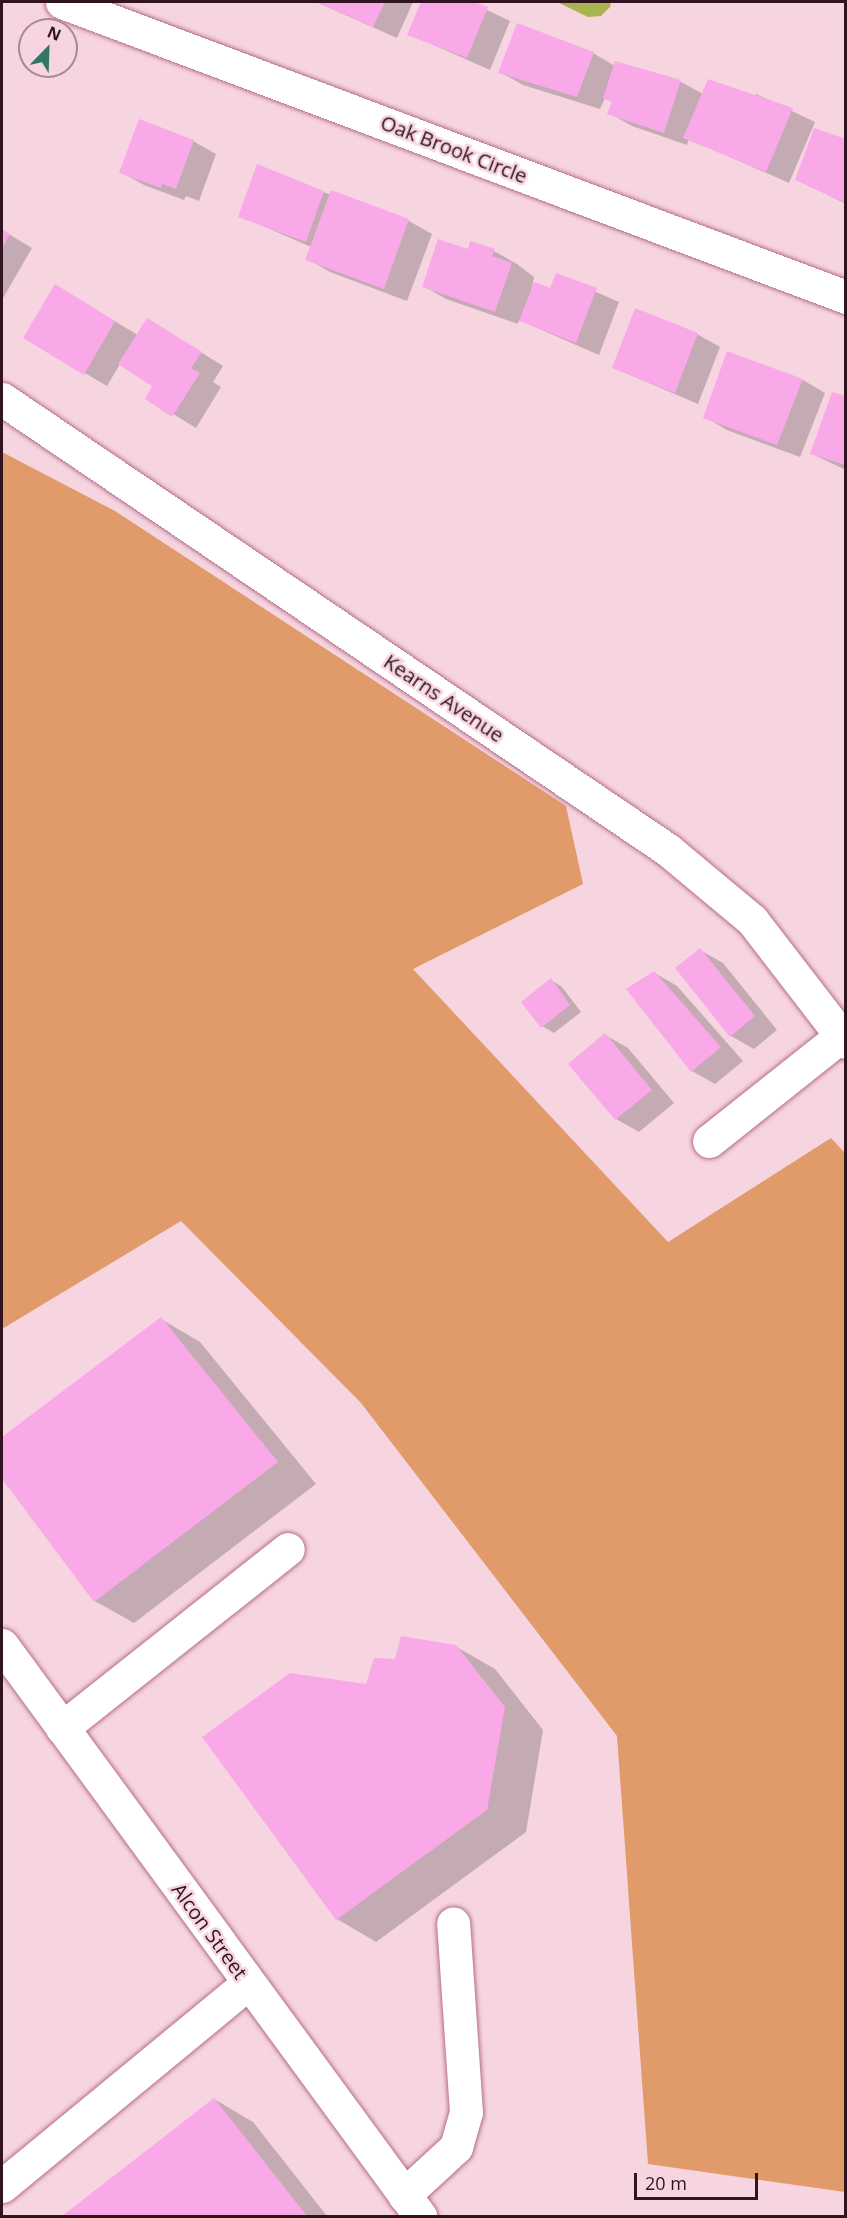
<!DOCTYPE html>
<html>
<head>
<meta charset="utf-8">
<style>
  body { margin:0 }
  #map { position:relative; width:847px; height:2218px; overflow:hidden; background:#f6d5e0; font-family:"Open Sans",sans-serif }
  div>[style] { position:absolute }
  .green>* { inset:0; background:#e19a6a }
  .water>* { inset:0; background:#a9b451 }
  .shadow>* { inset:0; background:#0003 }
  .building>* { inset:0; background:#f9a8e8 }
  .roads { filter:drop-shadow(0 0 2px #b66c8a) drop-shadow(0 0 2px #b66c8a) }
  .minor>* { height:33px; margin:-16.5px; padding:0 16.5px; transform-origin:16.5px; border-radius:16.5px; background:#fff }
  span { translate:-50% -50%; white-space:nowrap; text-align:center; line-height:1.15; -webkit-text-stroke:5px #f6d5e0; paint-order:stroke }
  .street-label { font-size:20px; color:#311420 }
  .frame { position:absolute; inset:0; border:3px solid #311420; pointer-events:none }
  .north { position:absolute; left:18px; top:18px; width:60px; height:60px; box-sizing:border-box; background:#f6d5e0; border:2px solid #a78893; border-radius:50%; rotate:23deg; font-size:16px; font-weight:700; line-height:24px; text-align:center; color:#311420 }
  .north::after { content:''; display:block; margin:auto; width:21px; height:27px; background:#347565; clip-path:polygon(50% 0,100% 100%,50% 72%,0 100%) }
  .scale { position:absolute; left:634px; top:2173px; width:124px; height:27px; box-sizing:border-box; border:3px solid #311420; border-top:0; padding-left:8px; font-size:18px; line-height:21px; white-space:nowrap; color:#311420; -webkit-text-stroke:4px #f6d5e0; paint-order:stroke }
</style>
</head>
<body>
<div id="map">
  <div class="green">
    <i style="clip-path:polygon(2px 452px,115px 511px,566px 806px,583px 884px,413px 969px,668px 1242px,831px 1138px,845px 1153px,845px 2192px,648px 2164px,617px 1736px,361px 1403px,181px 1221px,2px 1329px)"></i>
  </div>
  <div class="water">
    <i style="clip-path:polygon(557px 2px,610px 2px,611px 6px,601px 16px,588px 17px)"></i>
  </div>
  <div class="shadow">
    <i style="clip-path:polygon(316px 2px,413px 2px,397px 38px)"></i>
    <i style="clip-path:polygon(422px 2px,470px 2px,510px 21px,490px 70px,409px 34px)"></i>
    <i style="clip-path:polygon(593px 53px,615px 66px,616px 63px,681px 82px,703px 94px,754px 99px,756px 94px,815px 122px,789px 183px,689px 139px,687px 145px,632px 126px,609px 113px,613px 103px,605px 98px,600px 109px,523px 85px,500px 72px)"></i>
    <i style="clip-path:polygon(193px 141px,216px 154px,199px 201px,186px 196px,184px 200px,144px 185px,121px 172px)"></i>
    <i style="clip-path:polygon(846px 141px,846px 204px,796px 179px)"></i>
    <i style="clip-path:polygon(323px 192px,409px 221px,432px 234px,407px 301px,330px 272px,307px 259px,311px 247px,240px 216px)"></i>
    <i style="clip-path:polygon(2px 230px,32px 248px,2px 300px)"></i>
    <i style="clip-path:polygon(469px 251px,494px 251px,517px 264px,534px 277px,531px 293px,551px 290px,557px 275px,619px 302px,599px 355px,519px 320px,518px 324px,446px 299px,423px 286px)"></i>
    <i style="clip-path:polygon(55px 286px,138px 335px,170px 333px,223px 366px,213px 382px,221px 387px,196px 428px,147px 398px,154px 385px,120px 364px,107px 386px,25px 338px)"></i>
    <i style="clip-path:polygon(697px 334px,720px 347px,698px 404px,614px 368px)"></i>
    <i style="clip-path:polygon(728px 353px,803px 380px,825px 393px,800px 457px,727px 430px,705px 417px)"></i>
    <i style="clip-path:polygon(846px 397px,846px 470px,812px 454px)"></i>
    <i style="clip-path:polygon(700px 950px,723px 963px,777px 1030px,754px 1049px,731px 1036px)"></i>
    <i style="clip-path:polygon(655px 973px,677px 986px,743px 1061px,715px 1084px,692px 1071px,628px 990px)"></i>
    <i style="clip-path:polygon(551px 980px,562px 987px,581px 1012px,554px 1033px,542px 1026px)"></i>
    <i style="clip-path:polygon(605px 1035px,628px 1048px,674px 1103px,639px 1132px,616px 1119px,570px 1064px)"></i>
    <i style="clip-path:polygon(161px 1319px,200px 1342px,316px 1484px,134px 1623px,95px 1601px,2px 1477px,2px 1439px)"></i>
    <i style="clip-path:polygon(455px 1646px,495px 1669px,543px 1730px,526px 1832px,376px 1942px,337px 1919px,204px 1737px,367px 1685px,396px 1660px)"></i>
    <i style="clip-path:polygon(214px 2099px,253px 2122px,327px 2216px,65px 2216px)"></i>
  </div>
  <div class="building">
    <i style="clip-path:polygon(317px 2px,385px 2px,373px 27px)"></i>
    <i style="clip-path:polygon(421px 2px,474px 2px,488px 7px,467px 58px,407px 35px)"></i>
    <i style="clip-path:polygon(517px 23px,594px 52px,577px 97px,498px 73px)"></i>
    <i style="clip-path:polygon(615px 61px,681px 80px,664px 133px,607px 114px,612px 102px,603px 98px)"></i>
    <i style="clip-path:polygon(708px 79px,793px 108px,766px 172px,683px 138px)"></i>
    <i style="clip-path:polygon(139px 119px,194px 140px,176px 189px,162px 184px,161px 188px,119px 173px)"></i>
    <i style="clip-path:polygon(814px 128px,846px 139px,846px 203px,795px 180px)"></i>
    <i style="clip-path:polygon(257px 164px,324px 191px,306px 242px,238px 217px)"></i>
    <i style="clip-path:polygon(331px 190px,409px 219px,384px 289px,305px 260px)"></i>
    <i style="clip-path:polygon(2px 229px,10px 234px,2px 249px)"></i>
    <i style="clip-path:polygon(438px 239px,468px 249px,470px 241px,495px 249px,492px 256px,512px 263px,495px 312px,422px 287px)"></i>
    <i style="clip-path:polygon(556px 273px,597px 288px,576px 343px,519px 321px,534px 282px,550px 288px)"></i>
    <i style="clip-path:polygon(55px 284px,115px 321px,84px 375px,23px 338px)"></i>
    <i style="clip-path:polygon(635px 308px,698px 333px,675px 393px,612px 368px)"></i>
    <i style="clip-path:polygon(147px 318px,202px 352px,191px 368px,200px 373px,172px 417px,145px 399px,152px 386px,118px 364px)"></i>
    <i style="clip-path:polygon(727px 351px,803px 379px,777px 445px,703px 418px)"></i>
    <i style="clip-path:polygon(832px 392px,846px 396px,846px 465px,810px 454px)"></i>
    <i style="clip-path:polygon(700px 948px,755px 1016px,730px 1037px,675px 968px)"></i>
    <i style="clip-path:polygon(654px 971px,721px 1047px,691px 1072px,626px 989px)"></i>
    <i style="clip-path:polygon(551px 978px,570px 1005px,541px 1028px,521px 1002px)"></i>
    <i style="clip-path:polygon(605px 1033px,652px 1090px,615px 1120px,568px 1064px)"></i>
    <i style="clip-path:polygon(161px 1317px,278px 1462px,94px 1602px,2px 1479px,2px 1437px)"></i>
    <i style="clip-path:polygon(401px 1636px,456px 1645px,505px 1707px,487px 1810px,336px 1920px,202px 1737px,290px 1673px,366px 1684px,374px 1658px,395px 1659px)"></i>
    <i style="clip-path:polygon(214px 2098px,307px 2216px,62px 2216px)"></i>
  </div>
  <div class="roads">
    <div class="minor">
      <i style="left:62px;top:2px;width:838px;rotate:20.62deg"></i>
      <i style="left:2px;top:399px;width:804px;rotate:34.1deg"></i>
      <i style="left:668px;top:850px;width:109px;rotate:39.8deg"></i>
      <i style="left:752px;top:920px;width:154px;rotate:52.4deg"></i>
      <i style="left:709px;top:1141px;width:169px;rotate:-38.5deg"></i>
      <i style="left:2px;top:1645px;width:708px;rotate:53.79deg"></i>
      <i style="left:62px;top:1728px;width:288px;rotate:-38.4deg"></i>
      <i style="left:2px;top:2186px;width:319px;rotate:-39.5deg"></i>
      <i style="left:404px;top:2195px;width:71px;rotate:-42.7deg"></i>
      <i style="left:456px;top:2147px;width:36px;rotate:-74deg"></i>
      <i style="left:466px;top:2112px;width:189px;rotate:-93.9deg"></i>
    </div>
  </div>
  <div class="street-label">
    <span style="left:454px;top:149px;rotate:21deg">Oak Brook Circle</span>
    <span style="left:444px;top:698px;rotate:34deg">Kearns Avenue</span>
    <span style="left:210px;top:1931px;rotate:54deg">Alcon Street</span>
  </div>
  <div class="frame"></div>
  <div class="north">N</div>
  <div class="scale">20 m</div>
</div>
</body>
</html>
